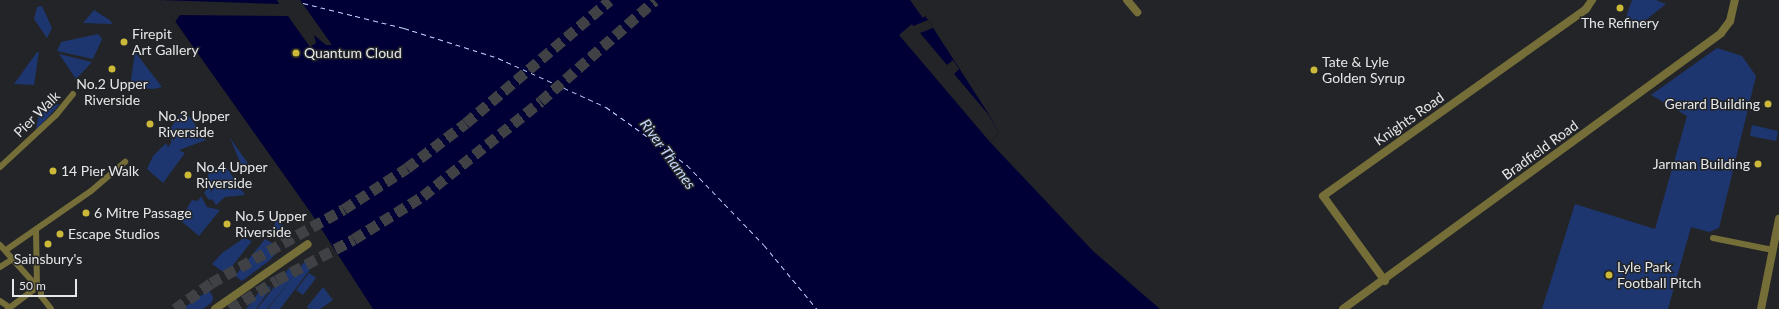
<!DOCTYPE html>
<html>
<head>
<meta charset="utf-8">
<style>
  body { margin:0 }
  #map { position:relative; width:1779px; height:309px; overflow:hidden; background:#222427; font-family:Lato,sans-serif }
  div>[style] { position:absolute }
  .green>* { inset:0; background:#1e3670 }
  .water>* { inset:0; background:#000036 }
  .pier>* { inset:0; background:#222427 }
  .ferry>* { height:1px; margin-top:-0.5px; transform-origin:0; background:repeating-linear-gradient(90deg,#c5d7fc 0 5px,transparent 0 9px) }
  .trunk-tunnel>* { height:11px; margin-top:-5.5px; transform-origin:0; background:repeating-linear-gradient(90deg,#3f4144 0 11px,transparent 0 16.5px) }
  .pedestrian>* { height:6px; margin:-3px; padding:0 3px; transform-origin:3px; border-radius:3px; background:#766e38 }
  .minor>* { height:8px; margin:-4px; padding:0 4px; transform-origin:4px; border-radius:4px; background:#766e38 }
  .dots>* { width:11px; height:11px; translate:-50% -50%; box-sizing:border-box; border:2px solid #222427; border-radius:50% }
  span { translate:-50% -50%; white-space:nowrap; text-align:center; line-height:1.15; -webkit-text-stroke:3px #222427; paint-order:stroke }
  .poi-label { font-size:14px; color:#e6e7e9 }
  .left { translate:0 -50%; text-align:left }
  .right { translate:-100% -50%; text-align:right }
  .street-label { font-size:14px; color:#e6e7e9 }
  .water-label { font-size:15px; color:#c5d7fc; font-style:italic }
  .scale { position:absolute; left:12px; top:279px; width:65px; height:18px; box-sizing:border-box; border:2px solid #e6e7e9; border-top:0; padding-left:5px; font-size:12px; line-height:14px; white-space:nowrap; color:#e6e7e9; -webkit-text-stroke:3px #222427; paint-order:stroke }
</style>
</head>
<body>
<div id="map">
  <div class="green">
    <i style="clip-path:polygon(1632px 0,1656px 0,1666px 4px,1633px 30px,1625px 20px)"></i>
    <i style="clip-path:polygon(42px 6px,52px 28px,47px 38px,34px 19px,37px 7px)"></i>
    <i style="clip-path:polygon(94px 10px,111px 21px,112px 24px,83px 23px)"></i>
    <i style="clip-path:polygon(98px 34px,102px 39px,93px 59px,57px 51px,61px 42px)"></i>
    <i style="clip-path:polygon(1717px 48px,1742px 56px,1756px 76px,1719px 228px,1709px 232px,1691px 227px,1668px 309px,1542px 309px,1575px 204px,1655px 229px,1687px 116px,1651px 95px)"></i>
    <i style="clip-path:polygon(37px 52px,39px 52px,34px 85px,14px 84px)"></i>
    <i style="clip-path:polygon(135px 52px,162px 87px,153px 89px,130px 87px)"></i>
    <i style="clip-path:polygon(59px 54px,92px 62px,76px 79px)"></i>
    <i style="clip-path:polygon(60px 104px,36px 130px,40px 107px)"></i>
    <i style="clip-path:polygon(184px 109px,206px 140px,179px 150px,185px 153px,163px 183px,147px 169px,153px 156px,166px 143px,168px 147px,171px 143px,172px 136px,166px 135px)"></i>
    <i style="clip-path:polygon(1752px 125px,1778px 131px,1776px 141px,1750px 136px)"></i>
    <i style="clip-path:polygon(230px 138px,254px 172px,244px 172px)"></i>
    <i style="clip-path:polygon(222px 161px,245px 195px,225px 197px,216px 205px,212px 199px,209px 200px,204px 193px,206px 190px,201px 186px,204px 186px,209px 173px,214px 173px)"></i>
    <i style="clip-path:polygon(201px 196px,207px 207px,220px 210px,199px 236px,180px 220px,192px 200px,198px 201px)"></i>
    <i style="clip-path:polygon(277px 214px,293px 244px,289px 247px,273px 232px)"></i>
    <i style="clip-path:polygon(244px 238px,252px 241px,226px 274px,212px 264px,222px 253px)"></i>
    <i style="clip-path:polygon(265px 239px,281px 248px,270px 260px,242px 281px,235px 276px)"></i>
    <i style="clip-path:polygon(305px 261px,312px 267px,280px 309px,268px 309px)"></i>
    <i style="clip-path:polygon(289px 268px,296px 273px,267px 309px,257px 309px)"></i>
    <i style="clip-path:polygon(309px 273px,316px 278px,303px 295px,296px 290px)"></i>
    <i style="clip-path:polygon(265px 284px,271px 288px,256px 309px,246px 309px)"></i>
    <i style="clip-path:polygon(323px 287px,333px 300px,320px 309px,309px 309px,307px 307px)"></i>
    <i style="clip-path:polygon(209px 290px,213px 297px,212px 302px,203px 309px,182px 309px)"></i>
  </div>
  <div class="water">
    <i style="clip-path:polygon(160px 0,910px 0,923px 18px,925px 16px,928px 20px,988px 113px,999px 133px,990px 142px,1093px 251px,1160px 309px,373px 309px,311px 213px)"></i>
  </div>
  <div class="pier">
    <i style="clip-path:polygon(160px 0,279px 4px,277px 0,300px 0,332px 45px,326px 45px,314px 35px,316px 43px,310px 47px,288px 16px,180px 15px,175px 22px)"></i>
    <i style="clip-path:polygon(928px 20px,933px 28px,920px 33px,947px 65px,953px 60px,959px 69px,954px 74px,988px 114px,999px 133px,990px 142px,899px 35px,912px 24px,913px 26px)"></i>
  </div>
  <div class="ferry">
    <i style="left:303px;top:3px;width:104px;rotate:13.9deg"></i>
    <i style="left:404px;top:28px;width:99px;rotate:17.7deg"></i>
    <i style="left:498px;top:58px;width:119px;rotate:24.4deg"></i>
    <i style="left:606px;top:107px;width:100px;rotate:35.6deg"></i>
    <i style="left:687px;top:165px;width:111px;rotate:46.1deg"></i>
    <i style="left:764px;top:245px;width:83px;rotate:50.4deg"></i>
  </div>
  <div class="trunk-tunnel">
    <i style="left:175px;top:309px;width:44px;rotate:-35.8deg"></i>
    <i style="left:211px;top:283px;width:152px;rotate:-29.1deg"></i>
    <i style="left:344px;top:209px;width:75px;rotate:-33.1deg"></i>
    <i style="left:407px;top:168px;width:74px;rotate:-37.3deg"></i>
    <i style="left:466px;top:123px;width:189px;rotate:-40.5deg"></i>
    <i style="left:230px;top:309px;width:55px;rotate:-31.7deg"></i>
    <i style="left:277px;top:280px;width:87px;rotate:-28deg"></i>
    <i style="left:354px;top:239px;width:81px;rotate:-31.9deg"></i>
    <i style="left:423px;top:196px;width:151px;rotate:-38.8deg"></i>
    <i style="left:541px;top:101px;width:152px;rotate:-41.5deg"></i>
  </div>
  <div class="pedestrian">
    <i style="left:0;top:167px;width:76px;rotate:-42.9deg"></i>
    <i style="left:56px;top:115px;width:27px;rotate:-51deg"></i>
    <i style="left:1713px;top:238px;width:61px;rotate:11.3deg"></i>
    <i style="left:0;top:245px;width:62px;rotate:48.3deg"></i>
    <i style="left:41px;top:291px;width:5px;rotate:90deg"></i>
    <i style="left:41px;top:296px;width:16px;rotate:52deg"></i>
    <i style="left:6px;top:250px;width:103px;rotate:-34.8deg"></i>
    <i style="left:91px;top:191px;width:45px;rotate:-40.5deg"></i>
    <i style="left:0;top:267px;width:15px;rotate:-32deg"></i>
    <i style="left:0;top:301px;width:11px;rotate:34deg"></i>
    <i style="left:8px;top:309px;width:36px;rotate:-37deg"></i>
    <i style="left:37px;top:287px;width:57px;rotate:-91deg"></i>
  </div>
  <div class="minor">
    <i style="left:1127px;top:0;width:16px;rotate:50deg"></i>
    <i style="left:1385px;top:281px;width:105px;rotate:-126.1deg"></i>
    <i style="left:1323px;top:196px;width:323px;rotate:-35.4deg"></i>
    <i style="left:1586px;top:9px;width:11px;rotate:-56deg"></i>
    <i style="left:215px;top:309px;width:113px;rotate:-35deg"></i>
    <i style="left:1343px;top:309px;width:468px;rotate:-36.1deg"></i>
    <i style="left:1721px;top:33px;width:15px;rotate:-53deg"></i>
    <i style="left:1730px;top:21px;width:22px;rotate:-77deg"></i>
    <i style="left:1761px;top:309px;width:92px;rotate:-78.7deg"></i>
  </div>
  <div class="dots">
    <i style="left:1620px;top:8px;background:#ccb939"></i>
    <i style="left:124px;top:42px;background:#ccb939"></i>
    <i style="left:296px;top:53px;background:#ccb939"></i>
    <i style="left:112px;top:69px;background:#ccb939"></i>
    <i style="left:1314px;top:70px;background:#ccb939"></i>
    <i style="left:1768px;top:104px;background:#ccb939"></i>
    <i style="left:150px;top:124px;background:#ccb939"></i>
    <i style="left:1758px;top:164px;background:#ccb939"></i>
    <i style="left:53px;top:171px;background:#ccb939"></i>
    <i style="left:188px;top:175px;background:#ccb939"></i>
    <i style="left:86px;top:213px;background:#ccb939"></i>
    <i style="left:227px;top:224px;background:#ccb939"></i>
    <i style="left:60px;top:234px;background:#ccb939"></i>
    <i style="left:48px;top:244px;background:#ccb939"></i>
    <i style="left:1609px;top:275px;background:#ccb939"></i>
  </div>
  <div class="poi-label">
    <span style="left:1620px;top:23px">The Refinery</span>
    <span class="left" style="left:132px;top:42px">Firepit<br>Art Gallery</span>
    <span class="left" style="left:304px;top:53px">Quantum Cloud</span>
    <span class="left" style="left:1322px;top:70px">Tate &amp; Lyle<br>Golden Syrup</span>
    <span style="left:112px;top:92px">No.2 Upper<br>Riverside</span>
    <span class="right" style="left:1760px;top:104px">Gerard Building</span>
    <span class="left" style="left:158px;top:124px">No.3 Upper<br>Riverside</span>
    <span class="right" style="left:1750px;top:164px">Jarman Building</span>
    <span class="left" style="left:196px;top:175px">No.4 Upper<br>Riverside</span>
    <span class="left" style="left:61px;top:171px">14 Pier Walk</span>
    <span class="left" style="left:94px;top:213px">6 Mitre Passage</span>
    <span class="left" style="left:235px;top:224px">No.5 Upper<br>Riverside</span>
    <span class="left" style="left:68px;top:234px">Escape Studios</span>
    <span style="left:48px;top:259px">Sainsbury's</span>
    <span class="left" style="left:1617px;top:275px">Lyle Park<br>Football Pitch</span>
  </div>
  <div class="street-label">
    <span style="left:37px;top:114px;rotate:-45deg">Pier Walk</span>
    <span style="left:1409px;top:119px;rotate:-35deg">Knights Road</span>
    <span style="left:1540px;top:150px;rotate:-36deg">Bradfield Road</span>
  </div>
  <div class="water-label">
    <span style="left:668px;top:154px;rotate:54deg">River Thames</span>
  </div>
  <div class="scale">50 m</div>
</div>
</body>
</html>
